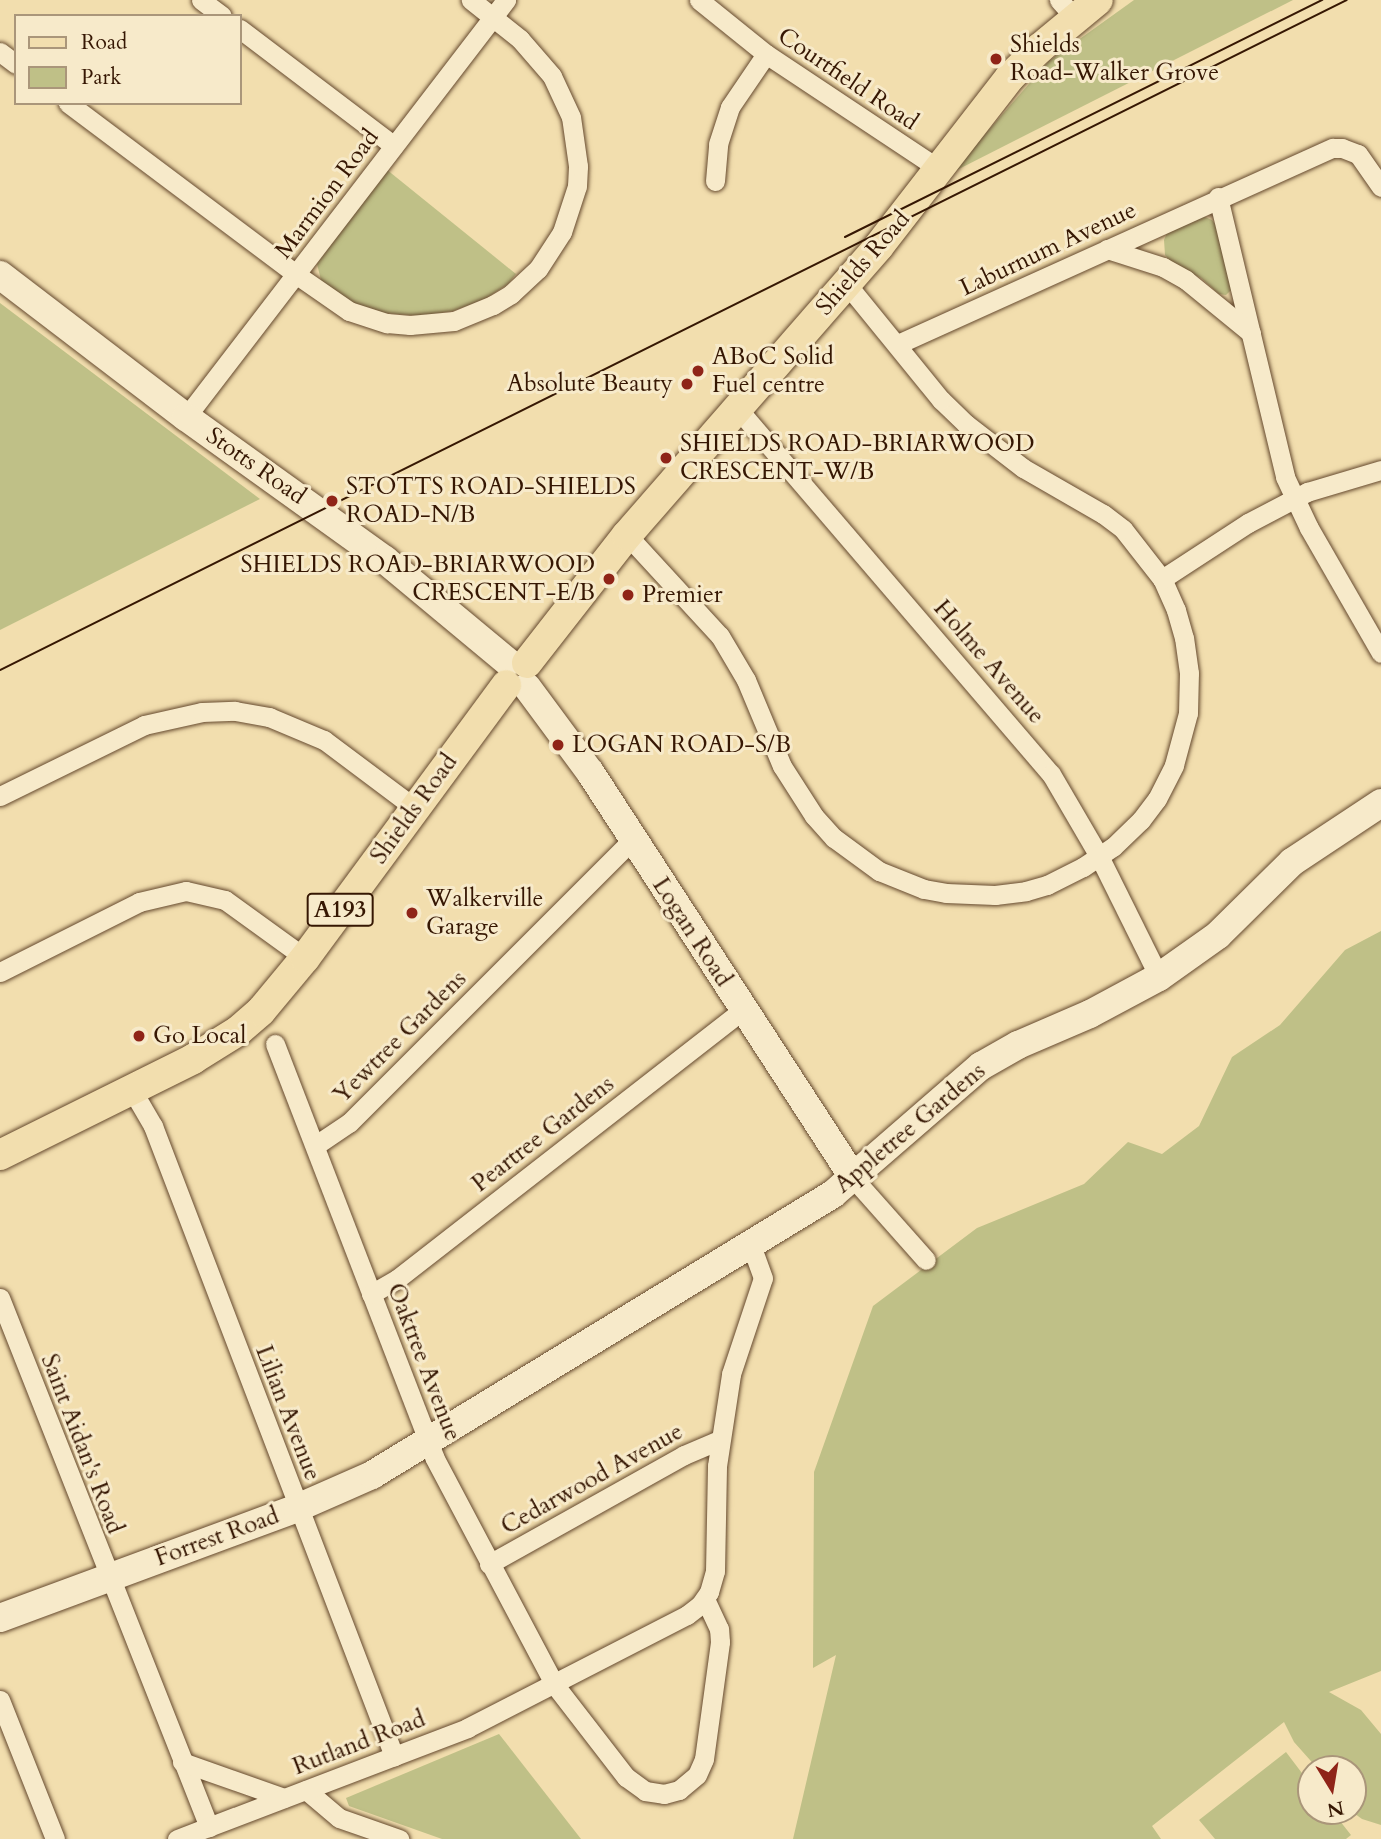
<!DOCTYPE html>
<html>
<head>
<meta charset="utf-8">
<style>
  body { margin:0 }
  #map { position:relative; width:1381px; height:1839px; overflow:hidden; background:#f2deae; font-family:Cardo,serif }
  div>[style] { position:absolute }
  .green>* { inset:0; background:#bfc087 }
  .roads { filter:drop-shadow(0 0 2px #65492e) drop-shadow(0 0 2px #65492e) }
  .street>* { height:19px; margin:-9.5px; padding:0 9.5px; transform-origin:9.5px; border-radius:9.5px; background:#f7eaca }
  .secondary>* { height:28px; margin:-14px; padding:0 14px; transform-origin:14px; border-radius:14px; background:#f7eaca }
  .primary>* { height:30px; margin:-15px; padding:0 15px; transform-origin:15px; border-radius:15px; background:#f2deae }
  .tram>* { height:2px; margin:-1px; padding:0 1px; transform-origin:1px; border-radius:1px; background:#361703 }
  .dots>* { width:19px; height:19px; translate:-50% -50%; box-sizing:border-box; border:4px solid #f7eaca; border-radius:50% }
  span { translate:-50% -50%; white-space:nowrap; text-align:center; line-height:1.15; -webkit-text-stroke:6px #f7eaca; paint-order:stroke }
  .shield-label span { padding:2px 5px; background:#f7eaca; border:2px solid; border-radius:5px; -webkit-text-stroke-width:0 }
  .shield-label { font-size:23px; color:#361703; font-weight:700 }
  .poi-label { font-size:24px; color:#361703 }
  .left { translate:0 -50%; text-align:left }
  .right { translate:-100% -50%; text-align:right }
  .street-label { font-size:24px; color:#361703 }
  .legend { position:absolute; left:14px; top:14px; width:228px; height:91px; box-sizing:border-box; background:#f7eaca; border:2px solid #aa967a; margin:0; padding:9px 12px; list-style:none; font-size:21px; color:#361703 }
  .legend li { display:flex; align-items:center; gap:14px; height:35px }
  .legend b { width:35px; border:2px solid #aa967a }
  .north { position:absolute; left:1297px; top:1755px; width:70px; height:70px; box-sizing:border-box; background:#f7eaca; border:2px solid #aa967a; border-radius:50%; rotate:169deg; font-size:19px; font-weight:700; line-height:28px; text-align:center; color:#361703 }
  .north::after { content:''; display:block; margin:auto; width:24px; height:32px; background:#8f2418; clip-path:polygon(50% 0,100% 100%,50% 72%,0 100%) }
</style>
</head>
<body>
<div id="map">
  <div class="green">
    <i style="clip-path:polygon(1134px 0,1293px 0,951px 173px,1049px 61px)"></i>
    <i style="clip-path:polygon(386px 169px,516px 274px,508px 284px,485px 299px,453px 311px,421px 316px,385px 313px,349px 302px,322px 284px,317px 264px)"></i>
    <i style="clip-path:polygon(1198px 214px,1212px 220px,1219px 229px,1232px 289px,1226px 295px,1219px 294px,1201px 278px,1172px 263px,1165px 255px,1164px 240px,1169px 228px)"></i>
    <i style="clip-path:polygon(0 303px,260px 499px,0 630px)"></i>
    <i style="clip-path:polygon(1381px 931px,1381px 1671px,1329px 1692px,1361px 1710px,1381px 1734px,1381px 1825px,1362px 1819px,1351px 1811px,1353px 1769px,1318px 1769px,1294px 1742px,1284px 1722px,1152px 1826px,1161px 1839px,793px 1839px,836px 1655px,813px 1668px,814px 1472px,873px 1306px,977px 1228px,1084px 1184px,1128px 1142px,1162px 1154px,1199px 1126px,1232px 1057px,1280px 1025px,1345px 950px)"></i>
    <i style="clip-path:polygon(499px 1734px,581px 1839px,442px 1839px,349px 1806px,346px 1798px)"></i>
    <i style="clip-path:polygon(1286px 1752px,1311px 1785px,1311px 1811px,1332px 1811px,1351px 1835px,1346px 1839px,1215px 1839px,1199px 1820px)"></i>
  </div>
  <div class="roads">
    <div class="street">
      <i style="left:201px;top:0;width:26px;rotate:37deg"></i>
      <i style="left:699px;top:0;width:86px;rotate:38.9deg"></i>
      <i style="left:766px;top:54px;width:208px;rotate:33.6deg"></i>
      <i style="left:1059px;top:0;width:24px;rotate:48deg"></i>
      <i style="left:240px;top:29px;width:193px;rotate:37.2deg"></i>
      <i style="left:0;top:52px;width:20px;rotate:37deg"></i>
      <i style="left:68px;top:103px;width:286px;rotate:36.9deg"></i>
      <i style="left:297px;top:275px;width:63px;rotate:34.7deg"></i>
      <i style="left:349px;top:311px;width:40px;rotate:18deg"></i>
      <i style="left:387px;top:323px;width:23px;rotate:5deg"></i>
      <i style="left:410px;top:325px;width:44px;rotate:-5.2deg"></i>
      <i style="left:454px;top:321px;width:42px;rotate:-22.3deg"></i>
      <i style="left:493px;top:305px;width:21px;rotate:-31deg"></i>
      <i style="left:511px;top:294px;width:37px;rotate:-43deg"></i>
      <i style="left:538px;top:269px;width:44px;rotate:-57deg"></i>
      <i style="left:562px;top:232px;width:48px;rotate:-71.9deg"></i>
      <i style="left:577px;top:186px;width:20px;rotate:-87deg"></i>
      <i style="left:578px;top:166px;width:49px;rotate:-98.1deg"></i>
      <i style="left:571px;top:117px;width:45px;rotate:-114.9deg"></i>
      <i style="left:552px;top:76px;width:49px;rotate:-130.9deg"></i>
      <i style="left:520px;top:39px;width:63px;rotate:-141.5deg"></i>
      <i style="left:715px;top:181px;width:37px;rotate:-85deg"></i>
      <i style="left:718px;top:144px;width:39px;rotate:-72deg"></i>
      <i style="left:730px;top:107px;width:64px;rotate:-55.8deg"></i>
      <i style="left:1218px;top:197px;width:288px;rotate:76.5deg"></i>
      <i style="left:1285px;top:477px;width:56px;rotate:64.8deg"></i>
      <i style="left:1309px;top:528px;width:144px;rotate:60.1deg"></i>
      <i style="left:1107px;top:249px;width:59px;rotate:17.8deg"></i>
      <i style="left:1163px;top:267px;width:26px;rotate:29deg"></i>
      <i style="left:1186px;top:280px;width:84px;rotate:39.2deg"></i>
      <i style="left:898px;top:344px;width:477px;rotate:-24.3deg"></i>
      <i style="left:1333px;top:148px;width:9px"></i>
      <i style="left:1342px;top:148px;width:17px;rotate:21deg"></i>
      <i style="left:1358px;top:154px;width:40px;rotate:55.1deg"></i>
      <i style="left:737px;top:408px;width:482px;rotate:49.4deg"></i>
      <i style="left:1051px;top:774px;width:95px;rotate:59.7deg"></i>
      <i style="left:1099px;top:856px;width:135px;rotate:63.6deg"></i>
      <i style="left:186px;top:417px;width:526px;rotate:-52.5deg"></i>
      <i style="left:627px;top:535px;width:137px;rotate:47.4deg"></i>
      <i style="left:720px;top:636px;width:51px;rotate:59.4deg"></i>
      <i style="left:746px;top:680px;width:93px;rotate:67.3deg"></i>
      <i style="left:782px;top:766px;width:59px;rotate:57.4deg"></i>
      <i style="left:814px;top:816px;width:30px;rotate:48deg"></i>
      <i style="left:834px;top:838px;width:56px;rotate:36.3deg"></i>
      <i style="left:879px;top:871px;width:48px;rotate:21.8deg"></i>
      <i style="left:924px;top:889px;width:22px;rotate:10deg"></i>
      <i style="left:946px;top:893px;width:49px;rotate:2.3deg"></i>
      <i style="left:995px;top:895px;width:31px;rotate:-7deg"></i>
      <i style="left:1026px;top:891px;width:22px;rotate:-16deg"></i>
      <i style="left:1047px;top:885px;width:40px;rotate:-26.6deg"></i>
      <i style="left:1083px;top:867px;width:36px;rotate:-34deg"></i>
      <i style="left:1113px;top:847px;width:39px;rotate:-44deg"></i>
      <i style="left:1141px;top:820px;width:26px;rotate:-53deg"></i>
      <i style="left:1157px;top:799px;width:38px;rotate:-63deg"></i>
      <i style="left:1174px;top:765px;width:54px;rotate:-74.9deg"></i>
      <i style="left:1188px;top:713px;width:40px;rotate:-88.6deg"></i>
      <i style="left:1189px;top:673px;width:35px;rotate:-98deg"></i>
      <i style="left:1184px;top:638px;width:29px;rotate:-106deg"></i>
      <i style="left:1176px;top:610px;width:34px;rotate:-114deg"></i>
      <i style="left:1162px;top:579px;width:63px;rotate:-128deg"></i>
      <i style="left:1123px;top:529px;width:25px;rotate:-143deg"></i>
      <i style="left:1103px;top:514px;width:92px;rotate:-150.1deg"></i>
      <i style="left:1023px;top:468px;width:72px;rotate:-142.3deg"></i>
      <i style="left:966px;top:424px;width:35px;rotate:-136deg"></i>
      <i style="left:941px;top:400px;width:151px;rotate:-129.1deg"></i>
      <i style="left:1162px;top:579px;width:103px;rotate:-33.1deg"></i>
      <i style="left:1248px;top:523px;width:67px;rotate:-27.7deg"></i>
      <i style="left:1307px;top:492px;width:77px;rotate:-16.6deg"></i>
      <i style="left:0;top:796px;width:161px;rotate:-26.2deg"></i>
      <i style="left:144px;top:725px;width:59px;rotate:-12.6deg"></i>
      <i style="left:202px;top:712px;width:33px;rotate:-2deg"></i>
      <i style="left:235px;top:711px;width:35px;rotate:10deg"></i>
      <i style="left:269px;top:717px;width:60px;rotate:22.7deg"></i>
      <i style="left:324px;top:740px;width:114px;rotate:36.8deg"></i>
      <i style="left:0;top:972px;width:156px;rotate:-26.7deg"></i>
      <i style="left:139px;top:902px;width:48px;rotate:-13.2deg"></i>
      <i style="left:186px;top:891px;width:40px;rotate:13deg"></i>
      <i style="left:225px;top:900px;width:99px;rotate:35.9deg"></i>
      <i style="left:275px;top:1044px;width:443px;rotate:68.9deg"></i>
      <i style="left:434px;top:1457px;width:257px;rotate:62.1deg"></i>
      <i style="left:554px;top:1684px;width:118px;rotate:52.3deg"></i>
      <i style="left:626px;top:1777px;width:24px;rotate:36deg"></i>
      <i style="left:645px;top:1791px;width:19px;rotate:9deg"></i>
      <i style="left:664px;top:1794px;width:16px;rotate:-15deg"></i>
      <i style="left:679px;top:1790px;width:23px;rotate:-40deg"></i>
      <i style="left:697px;top:1775px;width:17px;rotate:-66deg"></i>
      <i style="left:704px;top:1759px;width:118px;rotate:-82.2deg"></i>
      <i style="left:720px;top:1642px;width:13px;rotate:-94deg"></i>
      <i style="left:719px;top:1629px;width:33px;rotate:-115deg"></i>
      <i style="left:132px;top:1090px;width:42px;rotate:59.7deg"></i>
      <i style="left:153px;top:1126px;width:675px;rotate:69.07deg"></i>
      <i style="left:316px;top:1145px;width:40px;rotate:-34deg"></i>
      <i style="left:349px;top:1123px;width:402px;rotate:-45deg"></i>
      <i style="left:854px;top:1179px;width:108px;rotate:48.4deg"></i>
      <i style="left:371px;top:1294px;width:30px;rotate:-30deg"></i>
      <i style="left:397px;top:1279px;width:438px;rotate:-37.9deg"></i>
      <i style="left:0;top:1298px;width:569px;rotate:68.44deg"></i>
      <i style="left:489px;top:1564px;width:223px;rotate:-29.2deg"></i>
      <i style="left:684px;top:1455px;width:39px;rotate:-23deg"></i>
      <i style="left:0;top:1700px;width:149px;rotate:68.4deg"></i>
      <i style="left:182px;top:1762px;width:108px;rotate:19.4deg"></i>
      <i style="left:306px;top:1790px;width:43px;rotate:40.3deg"></i>
      <i style="left:339px;top:1818px;width:64px;rotate:19.3deg"></i>
      <i style="left:177px;top:1839px;width:311px;rotate:-20.9deg"></i>
      <i style="left:467px;top:1728px;width:247px;rotate:-27.2deg"></i>
      <i style="left:687px;top:1615px;width:16px;rotate:-38deg"></i>
      <i style="left:700px;top:1605px;width:16px;rotate:-55deg"></i>
      <i style="left:709px;top:1592px;width:22px;rotate:-74deg"></i>
      <i style="left:715px;top:1571px;width:105px;rotate:-88.9deg"></i>
      <i style="left:717px;top:1466px;width:93px;rotate:-81.3deg"></i>
      <i style="left:731px;top:1374px;width:101px;rotate:-71.6deg"></i>
      <i style="left:763px;top:1278px;width:35px;rotate:-110deg"></i>
    </div>
    <div class="secondary">
      <i style="left:0;top:275px;width:234px;rotate:37.4deg"></i>
      <i style="left:186px;top:417px;width:245px;rotate:35.7deg"></i>
      <i style="left:385px;top:560px;width:160px;rotate:39.7deg"></i>
      <i style="left:527px;top:687px;width:106px;rotate:53.5deg"></i>
      <i style="left:590px;top:772px;width:485px;rotate:57deg"></i>
      <i style="left:0;top:1618px;width:317px;rotate:-20.3deg"></i>
      <i style="left:297px;top:1508px;width:82px;rotate:-23.7deg"></i>
      <i style="left:372px;top:1475px;width:540px;rotate:-31.36deg"></i>
      <i style="left:833px;top:1194px;width:196px;rotate:-40.9deg"></i>
      <i style="left:981px;top:1066px;width:43px;rotate:-29.6deg"></i>
      <i style="left:1018px;top:1045px;width:78px;rotate:-23.3deg"></i>
      <i style="left:1090px;top:1014px;width:78px;rotate:-28.2deg"></i>
      <i style="left:1159px;top:977px;width:72px;rotate:-35.4deg"></i>
      <i style="left:1218px;top:935px;width:104px;rotate:-44.6deg"></i>
      <i style="left:1292px;top:862px;width:107px;rotate:-33.5deg"></i>
    </div>
    <div class="primary">
      <i style="left:527px;top:663px;width:162px;rotate:-52deg"></i>
      <i style="left:627px;top:535px;width:383px;rotate:-48.9deg"></i>
      <i style="left:879px;top:246px;width:214px;rotate:-52.2deg"></i>
      <i style="left:1010px;top:77px;width:42px;rotate:-44deg"></i>
      <i style="left:1040px;top:48px;width:75px;rotate:-39.6deg"></i>
      <i style="left:0;top:1155px;width:216px;rotate:-26.4deg"></i>
      <i style="left:193px;top:1059px;width:53px;rotate:-31.9deg"></i>
      <i style="left:238px;top:1031px;width:30px;rotate:-41deg"></i>
      <i style="left:261px;top:1011px;width:69px;rotate:-50.3deg"></i>
      <i style="left:305px;top:958px;width:339px;rotate:-53.6deg"></i>
    </div>
  </div>
  <div class="tram">
    <i style="left:845px;top:237px;width:533px;rotate:-26.42deg"></i>
    <i style="left:0;top:670px;width:1504px;rotate:-26.45deg"></i>
  </div>
  <div class="dots">
    <i style="left:996px;top:59px;background:#8f2418"></i>
    <i style="left:698px;top:371px;background:#8f2418"></i>
    <i style="left:687px;top:384px;background:#8f2418"></i>
    <i style="left:666px;top:458px;background:#8f2418"></i>
    <i style="left:332px;top:501px;background:#8f2418"></i>
    <i style="left:609px;top:579px;background:#8f2418"></i>
    <i style="left:628px;top:595px;background:#8f2418"></i>
    <i style="left:558px;top:745px;background:#8f2418"></i>
    <i style="left:412px;top:913px;background:#8f2418"></i>
    <i style="left:139px;top:1036px;background:#8f2418"></i>
  </div>
  <div class="shield-label">
    <span style="left:340px;top:910px">A193</span>
  </div>
  <div class="poi-label">
    <span class="left" style="left:1010px;top:59px">Shields<br>Road-Walker Grove</span>
    <span class="left" style="left:712px;top:371px">ABoC Solid<br>Fuel centre</span>
    <span class="right" style="left:673px;top:384px">Absolute Beauty</span>
    <span class="left" style="left:680px;top:458px">SHIELDS ROAD-BRIARWOOD<br>CRESCENT-W/B</span>
    <span class="left" style="left:346px;top:501px">STOTTS ROAD-SHIELDS<br>ROAD-N/B</span>
    <span class="right" style="left:595px;top:579px">SHIELDS ROAD-BRIARWOOD<br>CRESCENT-E/B</span>
    <span class="left" style="left:642px;top:595px">Premier</span>
    <span class="left" style="left:572px;top:745px">LOGAN ROAD-S/B</span>
    <span class="left" style="left:426px;top:913px">Walkerville<br>Garage</span>
    <span class="left" style="left:153px;top:1036px">Go Local</span>
  </div>
  <div class="street-label">
    <span style="left:848px;top:79px;rotate:34deg">Courtfield Road</span>
    <span style="left:327px;top:194px;rotate:-53deg">Marmion Road</span>
    <span style="left:1048px;top:249px;rotate:-25deg">Laburnum Avenue</span>
    <span style="left:863px;top:263px;rotate:-49deg">Shields Road</span>
    <span style="left:256px;top:466px;rotate:35deg">Stotts Road</span>
    <span style="left:989px;top:662px;rotate:49deg">Holme Avenue</span>
    <span style="left:414px;top:809px;rotate:-54deg">Shields Road</span>
    <span style="left:692px;top:932px;rotate:57deg">Logan Road</span>
    <span style="left:400px;top:1037px;rotate:-45deg">Yewtree Gardens</span>
    <span style="left:910px;top:1128px;rotate:-40deg">Appletree Gardens</span>
    <span style="left:543px;top:1134px;rotate:-38deg">Peartree Gardens</span>
    <span style="left:424px;top:1362px;rotate:69deg">Oaktree Avenue</span>
    <span style="left:288px;top:1413px;rotate:69deg">Lilian Avenue</span>
    <span style="left:82px;top:1444px;rotate:69deg">Saint Aidan's Road</span>
    <span style="left:592px;top:1479px;rotate:-29deg">Cedarwood Avenue</span>
    <span style="left:217px;top:1537px;rotate:-20deg">Forrest Road</span>
    <span style="left:359px;top:1743px;rotate:-21deg">Rutland Road</span>
  </div>
  <ul class="legend">
  <li><b style="height:9px;background:#f2deae"></b>Road</li>
  <li><b style="height:19px;background:#bfc087"></b>Park</li>
  </ul>
  <div class="north">N</div>
</div>
</body>
</html>
